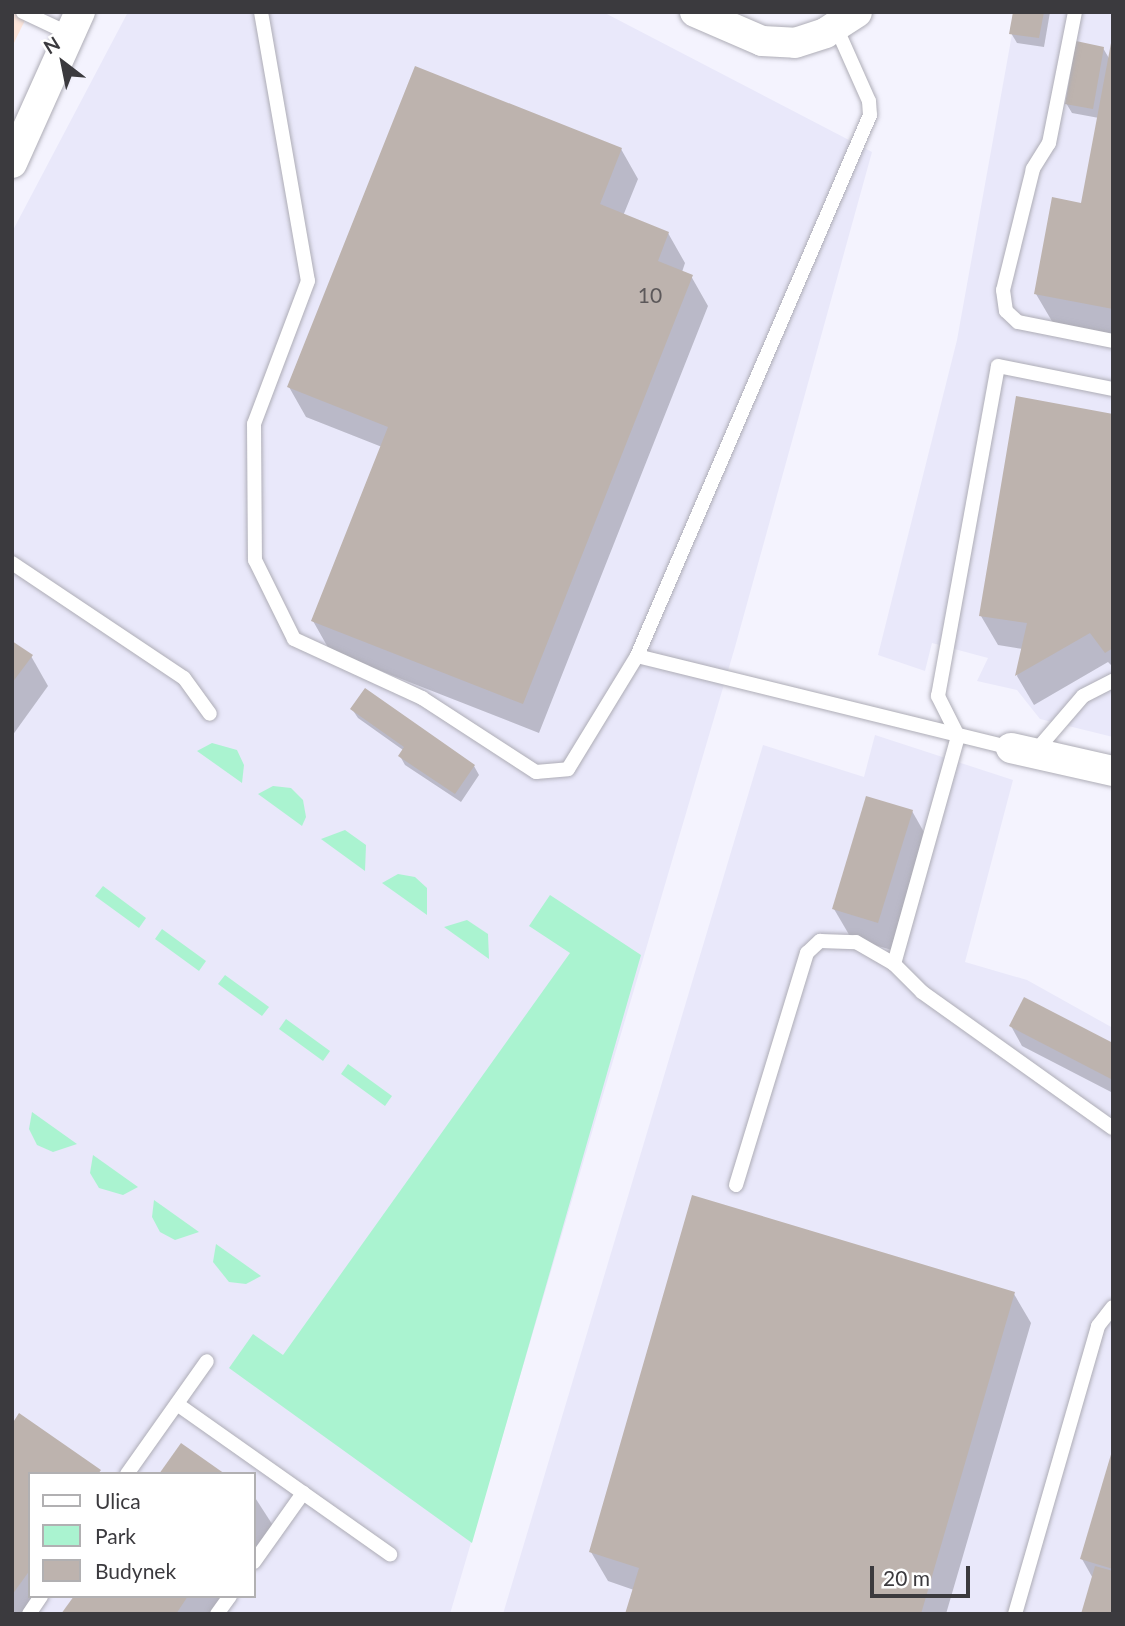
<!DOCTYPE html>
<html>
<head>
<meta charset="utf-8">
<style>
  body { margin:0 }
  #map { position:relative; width:1125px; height:1626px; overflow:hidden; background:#f4f3fe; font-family:Lato,sans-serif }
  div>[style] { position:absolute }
  .commercial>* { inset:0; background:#fde5da }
  .built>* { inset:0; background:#e9e8fa }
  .green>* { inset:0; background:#aaf3d0 }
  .shadow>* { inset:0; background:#0003 }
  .building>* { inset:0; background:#bdb3ae }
  .roads { filter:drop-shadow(0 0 2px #aeadb6) drop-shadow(0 0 2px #aeadb6) }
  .service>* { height:14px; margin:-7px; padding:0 7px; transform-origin:7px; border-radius:7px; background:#fff }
  .minor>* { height:30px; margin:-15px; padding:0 15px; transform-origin:15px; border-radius:15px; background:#fff }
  span { translate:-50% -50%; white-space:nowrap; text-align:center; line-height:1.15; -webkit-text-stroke:5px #fff; paint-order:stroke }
  .number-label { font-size:21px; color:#5c585a }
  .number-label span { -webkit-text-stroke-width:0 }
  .frame { position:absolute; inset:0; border:14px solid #3b3a3e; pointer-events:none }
  .legend { position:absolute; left:28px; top:1472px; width:228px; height:126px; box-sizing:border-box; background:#fff; border:2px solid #b1b0b2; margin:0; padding:9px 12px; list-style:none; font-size:21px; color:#3b3a3e }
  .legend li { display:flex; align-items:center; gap:14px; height:35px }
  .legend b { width:35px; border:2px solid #b1b0b2 }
  .north { position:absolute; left:28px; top:28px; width:70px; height:70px; -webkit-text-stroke:5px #fff; paint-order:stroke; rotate:328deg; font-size:19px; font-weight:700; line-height:28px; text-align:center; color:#3b3a3e }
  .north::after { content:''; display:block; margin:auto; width:24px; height:32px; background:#3b3a3e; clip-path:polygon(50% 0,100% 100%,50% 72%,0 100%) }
  .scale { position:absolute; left:870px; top:1566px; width:100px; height:32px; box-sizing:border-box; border:4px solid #3b3a3e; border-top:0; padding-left:9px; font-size:21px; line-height:24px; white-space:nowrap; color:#3b3a3e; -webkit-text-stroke:5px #fff; paint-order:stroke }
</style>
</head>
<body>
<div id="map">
  <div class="commercial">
    <i style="clip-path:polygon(12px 12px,29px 12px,12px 47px)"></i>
  </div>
  <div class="built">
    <i style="clip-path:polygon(evenodd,128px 12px,603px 12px,872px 152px,735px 647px,450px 1614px,12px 1614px,12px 232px,128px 12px,30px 1474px,254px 1474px,254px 1596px,30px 1596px,30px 1474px)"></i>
    <i style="clip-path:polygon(1016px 12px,1113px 12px,1113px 737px,1040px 719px,1017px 690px,977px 681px,988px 658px,932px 643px,925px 671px,878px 655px,957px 340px)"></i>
    <i style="clip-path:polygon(875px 735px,1013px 780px,965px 962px,1027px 980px,1113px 1028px,1113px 1614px,503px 1614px,763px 745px,864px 777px)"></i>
  </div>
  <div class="green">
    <i style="clip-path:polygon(212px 743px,237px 750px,244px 765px,242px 783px,197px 751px)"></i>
    <i style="clip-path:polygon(273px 786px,291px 788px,303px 800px,306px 817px,302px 826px,258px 794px)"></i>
    <i style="clip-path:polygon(345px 830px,366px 845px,365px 871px,321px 839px)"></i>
    <i style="clip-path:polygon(398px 874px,415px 877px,427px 888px,427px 915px,382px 883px)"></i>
    <i style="clip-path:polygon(103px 886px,146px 918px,139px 928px,95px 896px)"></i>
    <i style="clip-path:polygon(550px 895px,641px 955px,472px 1543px,229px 1368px,253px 1334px,283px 1355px,570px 953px,529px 926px)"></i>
    <i style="clip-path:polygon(467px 920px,488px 934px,489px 959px,444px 927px)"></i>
    <i style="clip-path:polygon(162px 929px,206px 961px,199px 971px,155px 939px)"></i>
    <i style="clip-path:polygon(225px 975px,269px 1007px,262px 1016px,218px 984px)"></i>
    <i style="clip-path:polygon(286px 1019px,330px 1051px,323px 1061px,279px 1029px)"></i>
    <i style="clip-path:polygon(348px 1064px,392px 1096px,385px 1106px,341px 1074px)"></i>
    <i style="clip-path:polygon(32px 1112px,77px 1144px,53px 1152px,37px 1145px,29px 1129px)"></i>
    <i style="clip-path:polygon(93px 1155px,138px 1187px,123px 1195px,99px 1188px,90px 1173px)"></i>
    <i style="clip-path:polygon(154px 1200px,199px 1232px,175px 1240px,160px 1232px,152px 1217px)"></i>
    <i style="clip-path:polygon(216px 1244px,261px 1276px,246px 1284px,229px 1282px,213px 1262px)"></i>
  </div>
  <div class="shadow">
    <i style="clip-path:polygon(1015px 12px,1050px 12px,1044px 47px,1017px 43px,1011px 33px)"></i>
    <i style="clip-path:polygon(1113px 45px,1113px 334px,1053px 323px,1036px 294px,1083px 205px,1099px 118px,1072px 113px,1066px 103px,1103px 48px,1110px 60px)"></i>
    <i style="clip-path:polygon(621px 149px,638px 179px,623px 216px,668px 233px,685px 263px,682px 272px,691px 276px,708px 306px,539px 733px,330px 651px,313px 621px,382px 447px,306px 417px,289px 387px)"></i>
    <i style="clip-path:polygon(1113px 416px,1113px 667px,1108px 662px,1034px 705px,1017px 676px,1023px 649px,998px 645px,981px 616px)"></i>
    <i style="clip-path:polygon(12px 643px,31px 656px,48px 686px,12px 736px)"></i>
    <i style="clip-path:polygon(352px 709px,474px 766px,479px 775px,461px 802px,405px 765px,400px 756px,403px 750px,358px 718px)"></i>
    <i style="clip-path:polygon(912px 811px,929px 841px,895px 951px,851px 938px,834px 909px)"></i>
    <i style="clip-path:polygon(1011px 1026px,1113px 1045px,1113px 1093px,1022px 1046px)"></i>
    <i style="clip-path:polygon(1014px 1294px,1031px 1323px,946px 1614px,627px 1614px,634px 1590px,608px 1581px,591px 1552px)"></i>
    <i style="clip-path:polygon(12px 1427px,101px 1474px,30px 1474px,30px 1596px,49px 1596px,36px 1614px,12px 1614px)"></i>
    <i style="clip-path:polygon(1113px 1455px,1113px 1614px,1082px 1559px)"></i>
    <i style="clip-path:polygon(254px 1496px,274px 1527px,254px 1556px)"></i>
    <i style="clip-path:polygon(76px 1596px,226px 1596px,213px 1614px,63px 1614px)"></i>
  </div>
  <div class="building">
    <i style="clip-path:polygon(1013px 12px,1044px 12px,1039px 38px,1009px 34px)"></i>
    <i style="clip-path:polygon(1076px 41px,1104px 47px,1093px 109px,1065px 104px)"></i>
    <i style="clip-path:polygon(1111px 43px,1113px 43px,1113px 309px,1034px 294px,1052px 197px,1081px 203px)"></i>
    <i style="clip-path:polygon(415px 66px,622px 148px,600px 204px,669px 232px,658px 261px,693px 275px,523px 704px,311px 621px,388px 427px,287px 387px)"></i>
    <i style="clip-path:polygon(1016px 396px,1113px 414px,1113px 648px,1105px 653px,1090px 633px,1015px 676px,1027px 623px,979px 616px)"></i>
    <i style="clip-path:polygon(12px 641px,33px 655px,12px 683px)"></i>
    <i style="clip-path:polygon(365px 688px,475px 765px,455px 794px,398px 756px,404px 747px,350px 709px)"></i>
    <i style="clip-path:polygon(866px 796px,913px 810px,878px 923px,832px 909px)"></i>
    <i style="clip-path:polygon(1024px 997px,1113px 1043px,1113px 1080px,1009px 1026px)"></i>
    <i style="clip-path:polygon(692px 1195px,1015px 1292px,921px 1614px,625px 1614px,639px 1568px,589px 1552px)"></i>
    <i style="clip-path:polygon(19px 1413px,101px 1470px,98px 1474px,30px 1474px,30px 1570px,12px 1595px,12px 1424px)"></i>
    <i style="clip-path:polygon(181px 1443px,225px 1474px,159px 1474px)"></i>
    <i style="clip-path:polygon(1112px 1451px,1113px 1451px,1113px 1569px,1080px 1559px)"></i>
    <i style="clip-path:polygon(1095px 1566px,1113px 1571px,1113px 1614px,1081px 1614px)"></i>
    <i style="clip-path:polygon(74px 1596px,188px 1596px,176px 1614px,61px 1614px)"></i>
  </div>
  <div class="roads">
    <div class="service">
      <i style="left:23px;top:12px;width:52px;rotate:25.1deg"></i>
      <i style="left:261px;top:12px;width:273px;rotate:80.1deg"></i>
      <i style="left:308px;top:281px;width:153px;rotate:110.7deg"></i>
      <i style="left:254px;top:424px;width:136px;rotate:89.6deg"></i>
      <i style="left:255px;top:560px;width:88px;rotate:63.7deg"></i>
      <i style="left:294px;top:639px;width:141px;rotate:24.7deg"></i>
      <i style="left:422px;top:698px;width:136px;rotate:33deg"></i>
      <i style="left:536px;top:772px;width:32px;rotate:-5deg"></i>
      <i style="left:568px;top:769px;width:132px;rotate:-58.6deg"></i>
      <i style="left:1075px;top:12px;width:134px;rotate:101.2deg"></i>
      <i style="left:1049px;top:143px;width:31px;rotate:122deg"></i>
      <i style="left:1033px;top:169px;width:125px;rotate:103.9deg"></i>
      <i style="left:1003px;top:290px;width:21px;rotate:82deg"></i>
      <i style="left:1006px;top:311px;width:16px;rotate:43deg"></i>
      <i style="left:1018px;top:322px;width:97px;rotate:11.3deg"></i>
      <i style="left:836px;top:27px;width:81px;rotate:66deg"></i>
      <i style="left:869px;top:101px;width:14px;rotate:86deg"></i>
      <i style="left:870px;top:115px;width:589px;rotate:113.3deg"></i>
      <i style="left:637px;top:656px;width:385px;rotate:13.8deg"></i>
      <i style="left:12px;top:563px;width:207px;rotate:33.8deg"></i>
      <i style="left:184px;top:678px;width:44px;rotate:54.2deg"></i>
      <i style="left:1034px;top:753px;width:75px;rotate:-49.3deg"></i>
      <i style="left:1083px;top:696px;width:34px;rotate:-27deg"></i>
      <i style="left:894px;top:964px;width:237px;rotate:-74.3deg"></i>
      <i style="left:958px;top:736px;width:45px;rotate:-116.6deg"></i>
      <i style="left:938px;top:696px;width:335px;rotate:-79.7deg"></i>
      <i style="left:998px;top:366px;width:117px;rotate:11.3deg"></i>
      <i style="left:736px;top:1185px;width:243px;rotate:-73deg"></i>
      <i style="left:807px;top:953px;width:18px;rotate:-43deg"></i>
      <i style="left:820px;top:941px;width:36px;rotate:2deg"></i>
      <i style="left:856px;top:942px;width:44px;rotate:30.1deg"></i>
      <i style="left:894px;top:964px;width:40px;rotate:45deg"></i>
      <i style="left:922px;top:992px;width:234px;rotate:35.5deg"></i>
      <i style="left:177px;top:1404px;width:261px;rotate:35.2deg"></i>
      <i style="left:127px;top:1474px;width:138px;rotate:-54.7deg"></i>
      <i style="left:254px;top:1562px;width:85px;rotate:-54.6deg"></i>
      <i style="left:29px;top:1614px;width:22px;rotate:-56deg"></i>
      <i style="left:217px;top:1614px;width:22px;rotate:-54deg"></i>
      <i style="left:1015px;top:1614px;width:300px;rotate:-73.9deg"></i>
      <i style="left:1098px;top:1326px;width:24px;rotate:-52deg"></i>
    </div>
    <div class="minor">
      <i style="left:695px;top:12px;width:73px;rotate:23.4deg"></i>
      <i style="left:762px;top:41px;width:33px;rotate:3deg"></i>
      <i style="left:795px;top:43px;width:32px;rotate:-18deg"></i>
      <i style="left:825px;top:33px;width:38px;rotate:-33deg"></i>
      <i style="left:12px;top:163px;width:166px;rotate:-65.8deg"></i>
      <i style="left:1011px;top:748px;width:105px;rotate:12.7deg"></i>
    </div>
  </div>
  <div class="number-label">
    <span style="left:650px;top:295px">10</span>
  </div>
  <div class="frame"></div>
  <ul class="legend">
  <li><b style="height:9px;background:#fff"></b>Ulica</li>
  <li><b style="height:19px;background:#aaf3d0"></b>Park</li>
  <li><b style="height:19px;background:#bdb3ae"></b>Budynek</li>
  </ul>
  <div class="north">N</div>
  <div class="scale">20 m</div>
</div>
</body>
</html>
